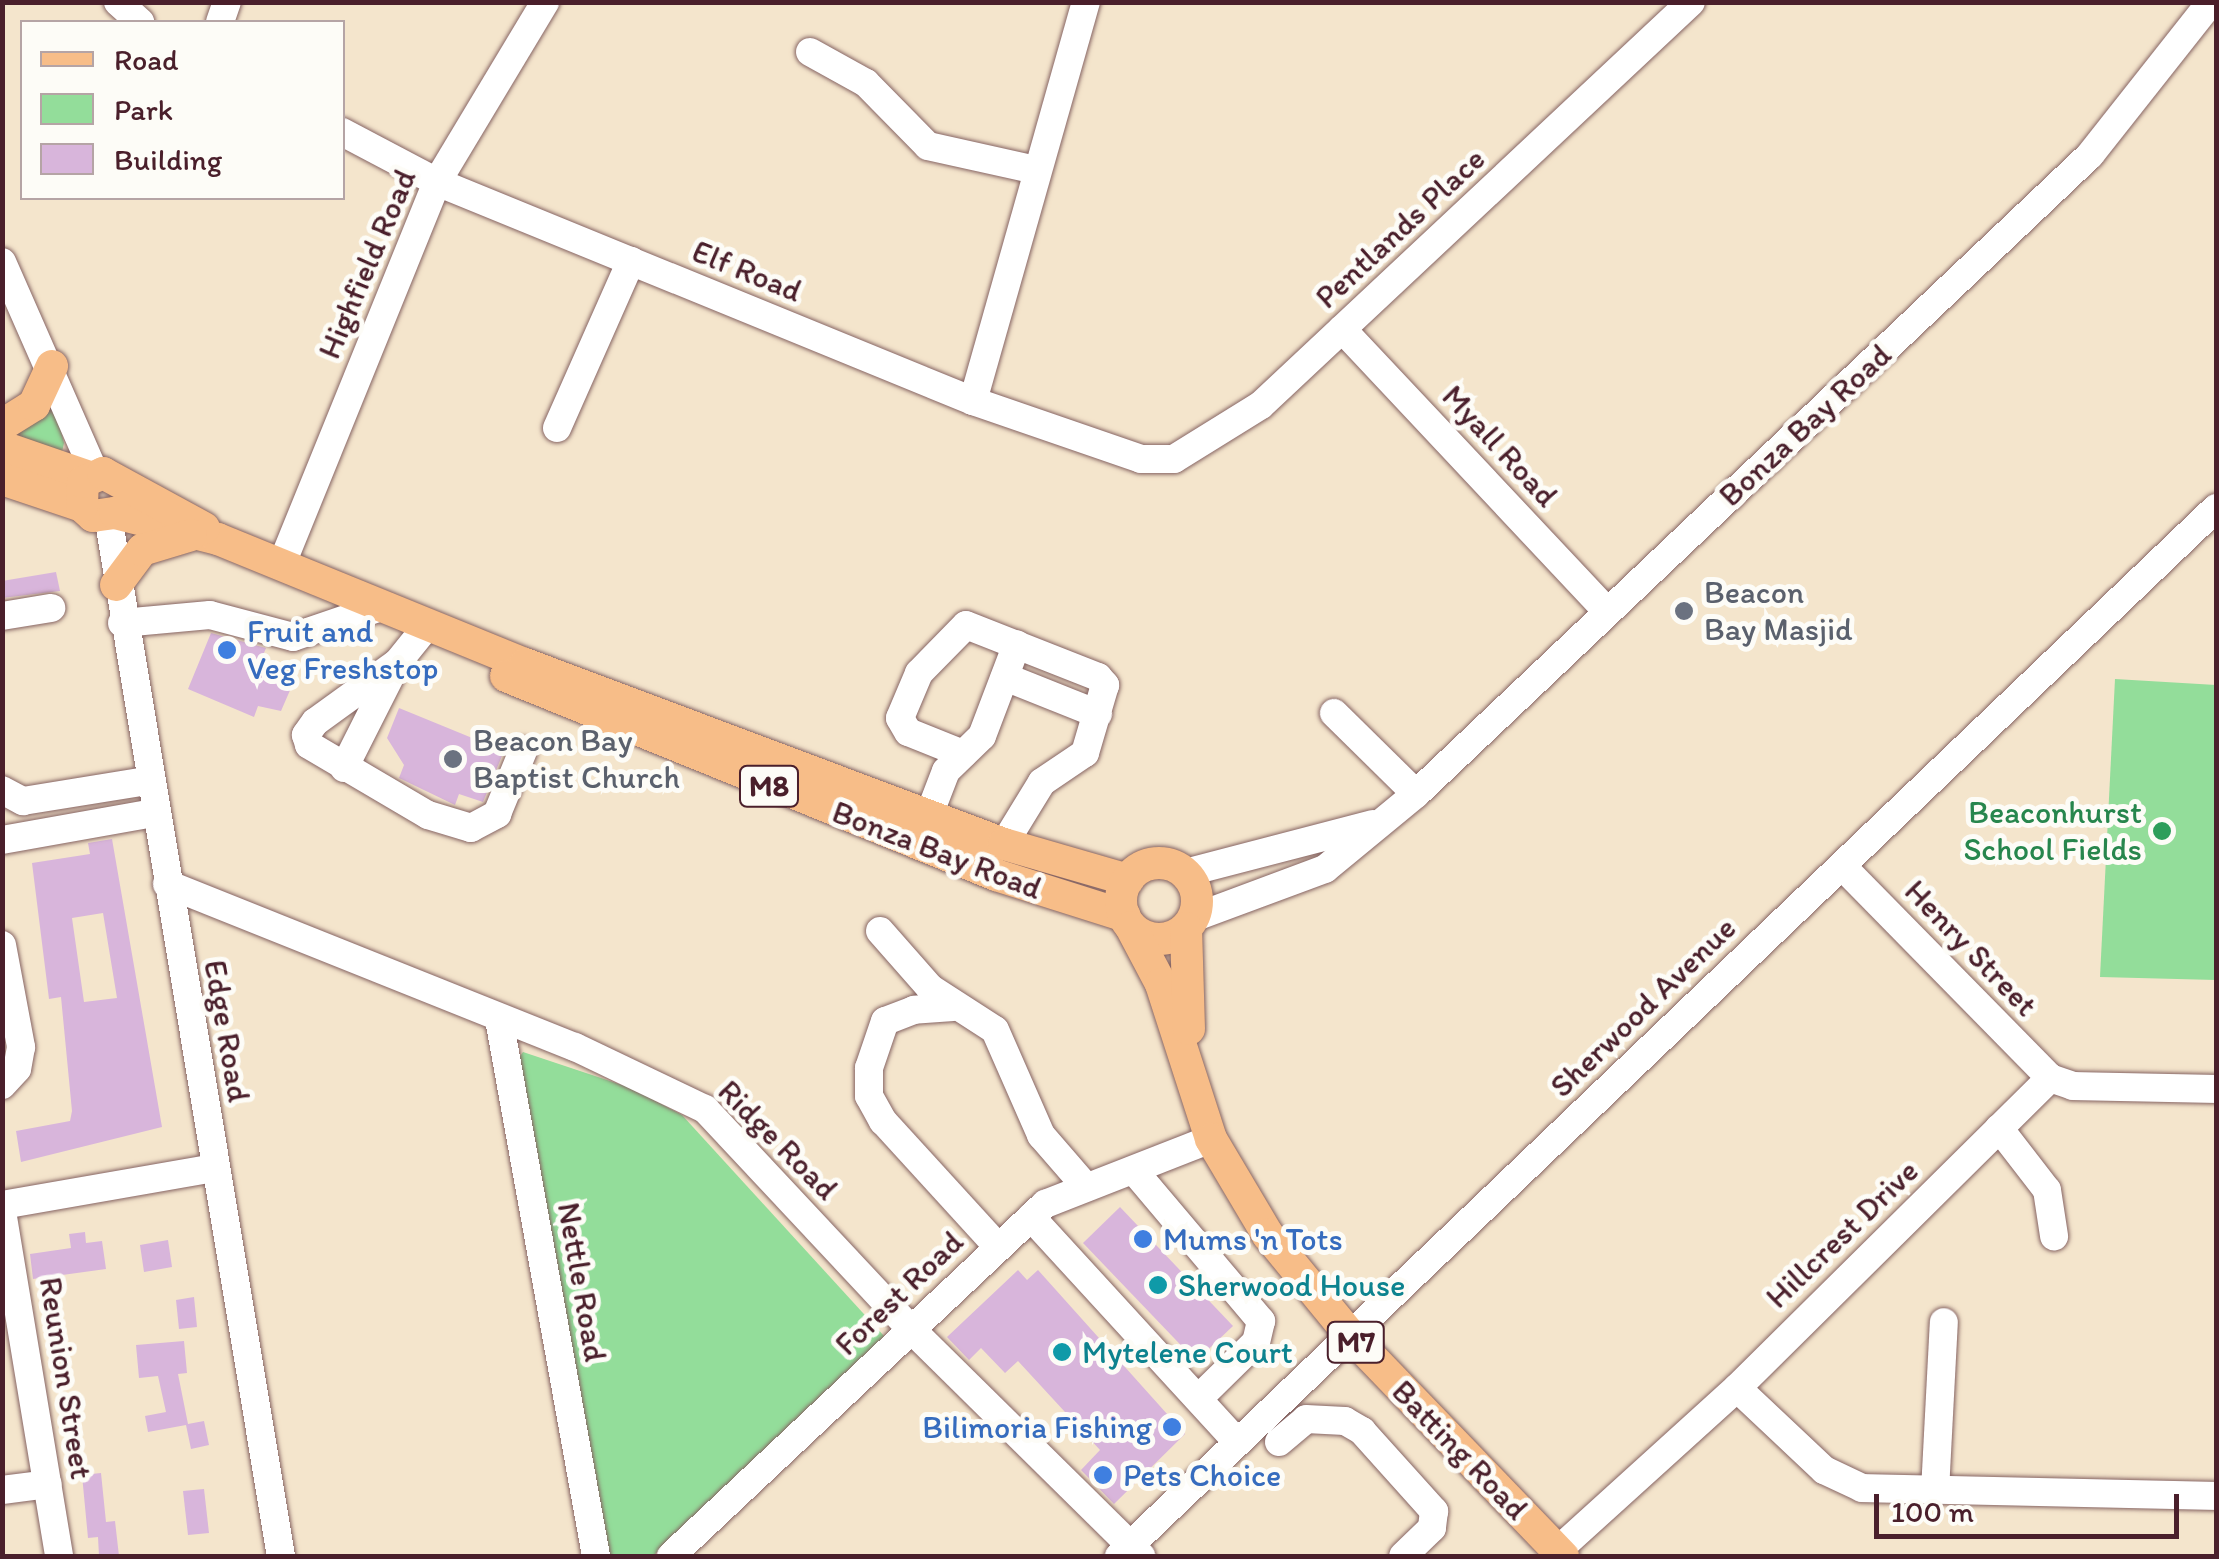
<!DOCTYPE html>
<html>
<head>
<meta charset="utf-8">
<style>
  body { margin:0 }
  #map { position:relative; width:2219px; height:1559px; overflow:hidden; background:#f4e5cc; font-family:Itim,sans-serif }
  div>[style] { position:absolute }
  .green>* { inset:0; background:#93dd9a }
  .building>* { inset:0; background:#d8b5db }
  .roads { filter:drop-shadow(0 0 2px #866463) drop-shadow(0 0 2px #866463) }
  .minor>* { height:28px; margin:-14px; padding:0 14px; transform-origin:14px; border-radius:14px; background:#fff }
  .major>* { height:32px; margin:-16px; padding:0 16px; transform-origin:16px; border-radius:16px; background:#f7bd88 }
  .major>.ring { margin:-16px; padding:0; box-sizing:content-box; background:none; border:32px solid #f7bd88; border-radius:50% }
  .dots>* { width:28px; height:28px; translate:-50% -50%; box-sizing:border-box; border:5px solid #fdfcf7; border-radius:50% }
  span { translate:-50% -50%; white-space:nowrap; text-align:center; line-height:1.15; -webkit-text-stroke:10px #fdfcf7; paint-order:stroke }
  .shield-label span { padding:2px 8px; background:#fdfcf7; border:2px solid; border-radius:8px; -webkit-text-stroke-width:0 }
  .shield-label { font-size:30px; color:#4a1f2b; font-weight:700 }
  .street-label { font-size:32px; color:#4a1f2b }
  .worship-label { font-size:32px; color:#5b616d }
  .left { translate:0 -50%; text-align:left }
  .shop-label { font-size:32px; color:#366cbe }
  .right { translate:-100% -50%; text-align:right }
  .leisure-label { font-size:32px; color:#27864d }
  .culture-label { font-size:32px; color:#0d838f }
  .frame { position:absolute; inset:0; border:5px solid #4a1f2b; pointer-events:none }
  .legend { position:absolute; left:20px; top:20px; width:325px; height:180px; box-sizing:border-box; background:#fdfcf7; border:2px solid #b5a4a5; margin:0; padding:12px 18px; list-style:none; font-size:30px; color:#4a1f2b }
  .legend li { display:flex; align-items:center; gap:20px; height:50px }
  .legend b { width:50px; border:2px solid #b5a4a5 }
  .scale { position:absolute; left:1874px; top:1494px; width:305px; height:45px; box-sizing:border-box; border:5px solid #4a1f2b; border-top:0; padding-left:12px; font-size:30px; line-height:35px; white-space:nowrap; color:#4a1f2b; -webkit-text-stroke:8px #fdfcf7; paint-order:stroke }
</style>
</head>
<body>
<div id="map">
  <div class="green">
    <i style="clip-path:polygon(52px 395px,64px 443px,62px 452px,12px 433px)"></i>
    <i style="clip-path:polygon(2115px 679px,2216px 685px,2216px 980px,2100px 977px)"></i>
    <i style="clip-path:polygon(523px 1052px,631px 1088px,682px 1115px,884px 1336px,653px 1556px,602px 1556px,518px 1059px)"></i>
  </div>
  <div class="building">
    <i style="clip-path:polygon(56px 572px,60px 591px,2px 598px,2px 581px)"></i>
    <i style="clip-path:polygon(211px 633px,266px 648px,256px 673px,291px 688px,281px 711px,258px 706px,254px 717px,188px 689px)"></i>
    <i style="clip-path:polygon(399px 708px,504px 751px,483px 802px,459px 794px,455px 805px,399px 778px,404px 765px,387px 738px)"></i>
    <i style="clip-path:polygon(evenodd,112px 839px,162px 1127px,21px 1162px,16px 1131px,70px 1121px,72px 1111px,61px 997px,49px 999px,32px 863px,90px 854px,88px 843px,112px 839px,103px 913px,117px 998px,84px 1002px,72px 918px,103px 913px)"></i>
    <i style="clip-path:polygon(1120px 1207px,1233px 1326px,1196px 1361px,1083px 1243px)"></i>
    <i style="clip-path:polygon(85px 1232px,86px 1243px,102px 1241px,106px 1269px,33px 1279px,30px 1254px,71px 1248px,69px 1234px)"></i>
    <i style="clip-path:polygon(168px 1240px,172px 1267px,144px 1272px,140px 1245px)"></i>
    <i style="clip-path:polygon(1018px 1270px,1027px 1280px,1038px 1270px,1185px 1434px,1114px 1504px,1081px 1470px,1100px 1450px,1018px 1361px,1005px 1373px,981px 1348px,969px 1360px,947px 1337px)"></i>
    <i style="clip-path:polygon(194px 1297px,197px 1327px,179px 1329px,176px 1300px)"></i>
    <i style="clip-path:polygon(184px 1341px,187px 1373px,178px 1374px,188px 1424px,204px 1421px,209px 1445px,191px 1449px,186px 1425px,148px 1432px,145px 1416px,166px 1412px,158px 1376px,139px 1378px,136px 1345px)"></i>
    <i style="clip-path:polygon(101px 1473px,106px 1522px,115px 1521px,119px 1556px,99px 1556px,98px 1537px,88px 1538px,82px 1475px)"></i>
    <i style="clip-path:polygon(204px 1489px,209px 1533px,188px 1535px,183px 1491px)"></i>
  </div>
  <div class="roads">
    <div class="minor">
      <i style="left:118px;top:2px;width:30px;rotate:42deg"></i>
      <i style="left:220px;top:22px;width:21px;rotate:-71deg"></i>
      <i style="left:810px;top:52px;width:64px;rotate:29deg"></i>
      <i style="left:866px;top:83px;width:88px;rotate:45.5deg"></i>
      <i style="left:928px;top:146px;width:111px;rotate:12.5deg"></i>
      <i style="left:342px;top:132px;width:107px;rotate:27.8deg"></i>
      <i style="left:437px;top:182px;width:579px;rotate:22.22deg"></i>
      <i style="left:973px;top:401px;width:178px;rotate:19deg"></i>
      <i style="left:1141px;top:459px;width:33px"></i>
      <i style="left:1174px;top:459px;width:102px;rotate:-31.8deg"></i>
      <i style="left:1261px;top:405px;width:589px;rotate:-43.14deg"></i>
      <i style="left:2px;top:262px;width:232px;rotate:66.3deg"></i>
      <i style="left:1342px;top:329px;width:387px;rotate:46.8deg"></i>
      <i style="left:973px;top:401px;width:415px;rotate:-74.2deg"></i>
      <i style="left:557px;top:428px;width:183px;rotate:-66.1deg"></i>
      <i style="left:108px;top:516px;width:1054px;rotate:80.56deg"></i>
      <i style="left:281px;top:566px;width:414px;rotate:-67.9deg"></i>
      <i style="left:437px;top:182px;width:210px;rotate:-59deg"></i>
      <i style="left:2px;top:616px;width:50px;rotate:-9.3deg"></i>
      <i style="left:122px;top:623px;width:88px;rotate:-5.2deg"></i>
      <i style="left:210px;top:615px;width:86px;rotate:14.8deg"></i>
      <i style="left:293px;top:637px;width:93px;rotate:-18.8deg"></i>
      <i style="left:427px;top:626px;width:46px;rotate:128.9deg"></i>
      <i style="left:398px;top:662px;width:102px;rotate:144.1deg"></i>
      <i style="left:315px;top:722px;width:16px;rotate:125deg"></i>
      <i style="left:306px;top:735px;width:10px;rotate:73deg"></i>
      <i style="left:309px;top:745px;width:138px;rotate:30.5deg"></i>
      <i style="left:428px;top:815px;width:45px;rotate:16.8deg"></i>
      <i style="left:471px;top:828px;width:30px;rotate:-28deg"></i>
      <i style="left:497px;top:814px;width:68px;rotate:-67.6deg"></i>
      <i style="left:1005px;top:677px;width:100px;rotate:21.7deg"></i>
      <i style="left:1334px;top:713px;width:115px;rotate:44.6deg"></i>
      <i style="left:963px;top:754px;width:59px;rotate:-158.2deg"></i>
      <i style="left:908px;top:732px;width:16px;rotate:-120deg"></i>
      <i style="left:900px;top:718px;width:49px;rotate:-67.1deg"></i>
      <i style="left:919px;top:673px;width:67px;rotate:-45.6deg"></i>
      <i style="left:966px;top:625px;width:142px;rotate:21.5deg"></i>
      <i style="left:1098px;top:677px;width:11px;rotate:49deg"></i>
      <i style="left:1105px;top:685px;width:71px;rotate:106.4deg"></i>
      <i style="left:1085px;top:753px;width:52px;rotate:146deg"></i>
      <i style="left:1042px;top:782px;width:73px;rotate:121.5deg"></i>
      <i style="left:344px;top:768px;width:118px;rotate:-63.2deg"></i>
      <i style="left:2px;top:790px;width:24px;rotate:28deg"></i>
      <i style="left:23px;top:801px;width:126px;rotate:-9.2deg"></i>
      <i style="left:929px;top:815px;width:47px;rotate:-68.9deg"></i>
      <i style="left:946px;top:771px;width:50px;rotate:-44.2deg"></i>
      <i style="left:982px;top:736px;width:98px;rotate:-69.2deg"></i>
      <i style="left:2px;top:840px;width:154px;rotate:-10.1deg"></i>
      <i style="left:1842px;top:866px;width:297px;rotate:45.5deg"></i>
      <i style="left:1185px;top:873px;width:194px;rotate:-14.6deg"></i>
      <i style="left:167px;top:884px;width:439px;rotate:21.8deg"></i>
      <i style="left:575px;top:1047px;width:144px;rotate:25.5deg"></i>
      <i style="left:705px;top:1109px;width:303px;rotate:46.9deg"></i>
      <i style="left:912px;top:1330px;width:322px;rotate:44.6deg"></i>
      <i style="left:1193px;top:918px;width:141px;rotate:-20.4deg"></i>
      <i style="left:1325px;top:869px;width:118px;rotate:-39.5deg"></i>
      <i style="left:1416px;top:794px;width:929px;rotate:-43.47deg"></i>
      <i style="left:2090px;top:155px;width:195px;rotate:-51.7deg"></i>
      <i style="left:880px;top:931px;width:76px;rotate:48.7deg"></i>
      <i style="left:930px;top:988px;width:77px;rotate:32.9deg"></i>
      <i style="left:995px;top:1030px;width:115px;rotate:66.3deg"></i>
      <i style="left:1041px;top:1135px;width:69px;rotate:49.1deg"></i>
      <i style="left:2px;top:945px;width:104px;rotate:79.4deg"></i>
      <i style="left:21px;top:1047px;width:22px;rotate:100deg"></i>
      <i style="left:17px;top:1069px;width:22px;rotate:133deg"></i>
      <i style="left:953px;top:1007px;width:39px;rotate:176deg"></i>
      <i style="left:914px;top:1010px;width:31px;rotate:159deg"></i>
      <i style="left:885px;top:1021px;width:50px;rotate:108.8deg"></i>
      <i style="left:869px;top:1068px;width:28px;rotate:90deg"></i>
      <i style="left:869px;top:1096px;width:29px;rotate:61deg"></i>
      <i style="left:883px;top:1121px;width:171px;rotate:47.6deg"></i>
      <i style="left:499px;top:1019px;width:546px;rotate:79.76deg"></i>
      <i style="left:1999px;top:1128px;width:78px;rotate:52.3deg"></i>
      <i style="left:2047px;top:1190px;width:47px;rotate:81.3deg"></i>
      <i style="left:1136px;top:1173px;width:194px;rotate:49.8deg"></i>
      <i style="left:1261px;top:1321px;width:22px;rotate:103deg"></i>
      <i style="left:1256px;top:1342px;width:81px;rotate:135.5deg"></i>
      <i style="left:2px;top:1205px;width:216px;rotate:-9.9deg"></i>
      <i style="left:2px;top:1211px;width:350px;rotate:80.6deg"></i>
      <i style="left:1031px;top:1217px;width:302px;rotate:47.5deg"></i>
      <i style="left:1737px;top:1388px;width:120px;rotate:43.3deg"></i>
      <i style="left:1824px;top:1470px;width:42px;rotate:25.3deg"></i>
      <i style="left:1862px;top:1488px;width:354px;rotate:1.3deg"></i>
      <i style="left:1279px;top:1442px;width:35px;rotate:-40deg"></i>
      <i style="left:1306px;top:1419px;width:39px;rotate:3deg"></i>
      <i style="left:1345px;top:1421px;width:20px;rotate:30deg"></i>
      <i style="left:1362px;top:1431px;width:108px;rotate:48deg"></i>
      <i style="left:1434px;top:1511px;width:17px;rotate:97deg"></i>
      <i style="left:1432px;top:1528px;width:40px;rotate:136deg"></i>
      <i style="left:2px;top:1490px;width:46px;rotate:-7.4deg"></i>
      <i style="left:1935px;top:1491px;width:169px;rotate:-87deg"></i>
      <i style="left:1557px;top:1551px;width:243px;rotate:-42.2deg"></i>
      <i style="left:1737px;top:1388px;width:441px;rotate:-44.7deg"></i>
      <i style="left:2050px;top:1078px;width:24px;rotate:19deg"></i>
      <i style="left:2073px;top:1086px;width:143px;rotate:1.2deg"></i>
      <i style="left:671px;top:1556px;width:514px;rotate:-43.26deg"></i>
      <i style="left:1045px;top:1204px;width:178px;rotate:-21.4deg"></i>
      <i style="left:1119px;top:1556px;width:1517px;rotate:-43.69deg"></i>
    </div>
    <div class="major">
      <i style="left:2px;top:425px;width:38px;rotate:-32deg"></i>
      <i style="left:34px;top:405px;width:43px;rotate:-65.2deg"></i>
      <i style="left:2px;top:447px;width:92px;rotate:19deg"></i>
      <i style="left:2px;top:479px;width:84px;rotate:18.6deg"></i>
      <i style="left:82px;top:506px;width:15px;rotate:42deg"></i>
      <i style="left:93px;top:516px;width:22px;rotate:-8deg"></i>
      <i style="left:115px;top:513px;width:106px;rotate:14.2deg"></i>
      <i style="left:218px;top:539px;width:331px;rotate:22.2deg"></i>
      <i style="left:525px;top:664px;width:512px;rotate:20.6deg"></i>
      <i style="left:1004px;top:844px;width:129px;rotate:16.2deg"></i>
      <i style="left:82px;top:506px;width:24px;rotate:-88deg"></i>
      <i style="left:83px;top:482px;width:22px;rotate:-24deg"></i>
      <i style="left:103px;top:473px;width:115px;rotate:28.6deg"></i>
      <i style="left:116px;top:585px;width:44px;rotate:-53.4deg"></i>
      <i style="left:142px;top:550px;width:51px;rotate:-17deg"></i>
      <i style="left:506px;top:676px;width:529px;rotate:22.1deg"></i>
      <i style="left:996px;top:875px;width:135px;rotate:17.6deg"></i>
      <i class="ring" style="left:1121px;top:863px;width:44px;height:44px"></i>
      <i style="left:1131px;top:927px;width:64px;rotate:62.2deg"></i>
      <i style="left:1161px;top:984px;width:163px;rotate:72.1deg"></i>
      <i style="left:1211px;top:1139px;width:112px;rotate:59.3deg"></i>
      <i style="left:1268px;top:1235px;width:131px;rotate:50.6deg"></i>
      <i style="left:1351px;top:1336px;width:306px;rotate:46.1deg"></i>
      <i style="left:1186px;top:928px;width:101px;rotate:88.3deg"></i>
    </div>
  </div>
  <div class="dots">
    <i style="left:1684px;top:611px;background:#6b7280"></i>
    <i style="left:227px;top:650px;background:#3f7fe0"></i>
    <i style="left:453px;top:759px;background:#6b7280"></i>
    <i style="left:2162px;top:831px;background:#2e9e5b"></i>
    <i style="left:1143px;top:1239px;background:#3f7fe0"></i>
    <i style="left:1158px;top:1285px;background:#0f9aa8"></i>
    <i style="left:1062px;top:1352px;background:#0f9aa8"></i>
    <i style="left:1172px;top:1427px;background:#3f7fe0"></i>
    <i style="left:1103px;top:1475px;background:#3f7fe0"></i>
  </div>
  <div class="shield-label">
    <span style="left:769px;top:786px">M8</span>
    <span style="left:1356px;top:1342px">M7</span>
  </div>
  <div class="street-label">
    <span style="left:1400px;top:228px;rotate:-43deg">Pentlands Place</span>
    <span style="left:367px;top:264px;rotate:-67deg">Highfield Road</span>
    <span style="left:747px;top:271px;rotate:22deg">Elf Road</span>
    <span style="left:1805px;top:425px;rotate:-43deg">Bonza Bay Road</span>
    <span style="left:1500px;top:446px;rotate:47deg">Myall Road</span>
    <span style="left:937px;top:850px;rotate:21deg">Bonza Bay Road</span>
    <span style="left:1971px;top:948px;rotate:46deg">Henry Street</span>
    <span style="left:1643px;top:1007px;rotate:-44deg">Sherwood Avenue</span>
    <span style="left:227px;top:1031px;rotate:80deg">Edge Road</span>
    <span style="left:778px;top:1140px;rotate:45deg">Ridge Road</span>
    <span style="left:1842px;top:1234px;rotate:-44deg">Hillcrest Drive</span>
    <span style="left:582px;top:1282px;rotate:80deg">Nettle Road</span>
    <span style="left:899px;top:1293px;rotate:-44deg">Forest Road</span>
    <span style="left:66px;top:1378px;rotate:81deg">Reunion Street</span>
    <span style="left:1460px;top:1450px;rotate:46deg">Batting Road</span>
  </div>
  <div class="worship-label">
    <span class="left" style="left:1704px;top:611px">Beacon<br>Bay Masjid</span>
    <span class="left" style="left:473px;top:759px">Beacon Bay<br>Baptist Church</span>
  </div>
  <div class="shop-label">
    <span class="left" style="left:247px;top:650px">Fruit and<br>Veg Freshstop</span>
    <span class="left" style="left:1163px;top:1239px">Mums 'n Tots</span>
    <span class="right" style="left:1152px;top:1427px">Bilimoria Fishing</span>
    <span class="left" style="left:1123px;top:1475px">Pets Choice</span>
  </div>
  <div class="leisure-label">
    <span class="right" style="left:2142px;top:831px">Beaconhurst<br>School Fields</span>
  </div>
  <div class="culture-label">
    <span class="left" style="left:1178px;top:1285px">Sherwood House</span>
    <span class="left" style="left:1082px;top:1352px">Mytelene Court</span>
  </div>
  <div class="frame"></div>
  <ul class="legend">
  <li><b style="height:12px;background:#f7bd88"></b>Road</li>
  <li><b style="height:28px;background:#93dd9a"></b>Park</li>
  <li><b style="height:28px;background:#d8b5db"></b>Building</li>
  </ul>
  <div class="scale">100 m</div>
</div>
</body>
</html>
